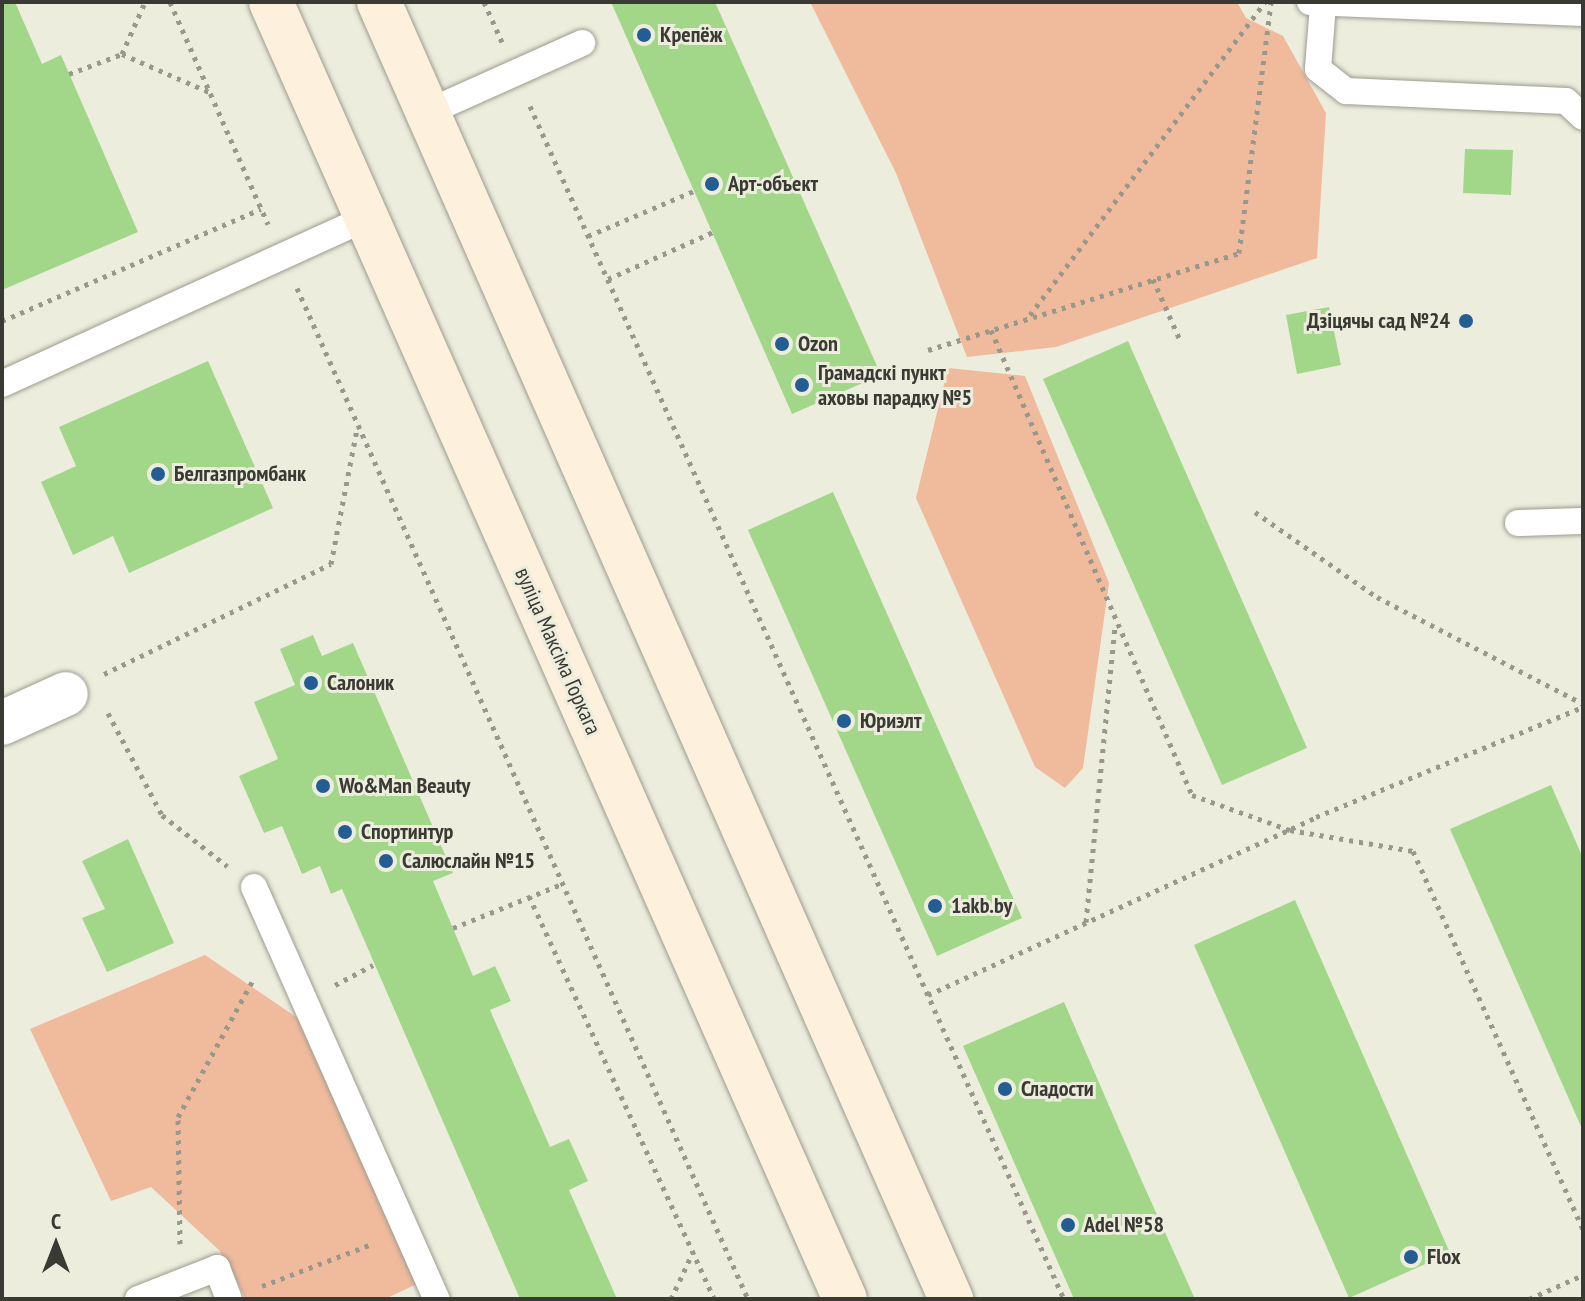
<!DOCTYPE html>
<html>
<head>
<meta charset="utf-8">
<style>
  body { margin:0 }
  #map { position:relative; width:1585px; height:1301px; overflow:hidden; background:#ededde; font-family:"PT Sans Narrow",sans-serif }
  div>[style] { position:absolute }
  .green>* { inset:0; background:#f0ba9d }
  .building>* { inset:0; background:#a2d78a }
  .path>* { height:5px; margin-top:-2.5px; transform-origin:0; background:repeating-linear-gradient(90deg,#98988d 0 4px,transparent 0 10px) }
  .roads { filter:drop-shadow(0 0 2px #9c9c8e) drop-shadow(0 0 2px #9c9c8e) }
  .lane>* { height:26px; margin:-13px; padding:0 13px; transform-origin:13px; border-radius:13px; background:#fff }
  .street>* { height:44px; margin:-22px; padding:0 22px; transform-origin:22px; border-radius:22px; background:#fff }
  .secondary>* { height:44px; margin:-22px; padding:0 22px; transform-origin:22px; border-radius:22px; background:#fdf1dd }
  .dots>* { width:22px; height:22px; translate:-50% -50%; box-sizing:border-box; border:4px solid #ededde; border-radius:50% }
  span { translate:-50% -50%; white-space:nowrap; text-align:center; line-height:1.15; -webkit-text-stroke:6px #ededde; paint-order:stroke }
  .poi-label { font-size:22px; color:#3a3a34; font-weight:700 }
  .left { translate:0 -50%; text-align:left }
  .right { translate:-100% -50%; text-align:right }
  .street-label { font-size:22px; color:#3a3a34 }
  .frame { position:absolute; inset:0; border:4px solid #3a3a34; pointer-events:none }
  .north { position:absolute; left:16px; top:1205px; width:80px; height:80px; -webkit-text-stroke:6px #ededde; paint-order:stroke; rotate:0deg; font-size:22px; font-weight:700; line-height:32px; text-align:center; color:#3a3a34 }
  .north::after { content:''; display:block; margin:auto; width:28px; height:36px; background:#3a3a34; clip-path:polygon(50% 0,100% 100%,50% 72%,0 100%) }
</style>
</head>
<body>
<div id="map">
  <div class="green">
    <i style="clip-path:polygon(810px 2px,1237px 2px,1246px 18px,1283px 36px,1326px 113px,1317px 258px,1056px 347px,967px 357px,896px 173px)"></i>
    <i style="clip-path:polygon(948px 368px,1025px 376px,1109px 583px,1083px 768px,1065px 788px,1035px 767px,916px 498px)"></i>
    <i style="clip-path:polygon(205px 955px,299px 1019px,419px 1283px,385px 1299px,246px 1299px,219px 1250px,151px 1187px,111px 1201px,30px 1029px)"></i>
  </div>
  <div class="building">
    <i style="clip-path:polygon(2px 2px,15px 2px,42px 64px,61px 55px,138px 232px,2px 290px)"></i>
    <i style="clip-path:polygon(611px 2px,715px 2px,881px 375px,792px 414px)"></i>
    <i style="clip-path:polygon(1465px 149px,1513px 150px,1511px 195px,1463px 193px)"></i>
    <i style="clip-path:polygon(1329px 307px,1341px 365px,1297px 374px,1286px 315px)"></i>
    <i style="clip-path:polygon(1128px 341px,1307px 748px,1222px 785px,1043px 379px)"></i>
    <i style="clip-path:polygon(208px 361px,273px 508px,129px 573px,113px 536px,73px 555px,41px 482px,76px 466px,59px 427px)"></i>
    <i style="clip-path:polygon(833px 492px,1022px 918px,937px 956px,748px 530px)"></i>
    <i style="clip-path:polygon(313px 635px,322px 656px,353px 643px,453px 873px,433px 881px,473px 976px,495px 966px,511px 1001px,490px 1010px,550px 1147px,569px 1139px,588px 1181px,569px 1190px,617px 1299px,520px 1299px,342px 889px,331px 894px,320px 866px,302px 874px,282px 826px,264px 833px,239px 776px,278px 759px,254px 702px,295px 685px,280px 649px)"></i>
    <i style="clip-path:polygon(1551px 785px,1583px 858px,1583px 1131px,1450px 829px)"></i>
    <i style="clip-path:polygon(128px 839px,174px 943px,107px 972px,82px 918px,105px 909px,82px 861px)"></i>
    <i style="clip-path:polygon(1295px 900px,1450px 1253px,1349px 1298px,1194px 945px)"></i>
    <i style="clip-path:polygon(1064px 1002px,1140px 1177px,1195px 1299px,1074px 1299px,963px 1046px)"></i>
  </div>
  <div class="path">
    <i style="left:170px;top:2px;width:243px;rotate:66.2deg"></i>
    <i style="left:484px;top:2px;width:44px;rotate:65.8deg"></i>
    <i style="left:122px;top:54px;width:95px;rotate:23.6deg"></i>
    <i style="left:69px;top:74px;width:57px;rotate:-20.7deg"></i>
    <i style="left:122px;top:54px;width:57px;rotate:-66.1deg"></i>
    <i style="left:530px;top:106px;width:1307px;rotate:65.89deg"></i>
    <i style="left:588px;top:236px;width:115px;rotate:-23deg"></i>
    <i style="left:608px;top:279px;width:115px;rotate:-24.1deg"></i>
    <i style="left:1153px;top:279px;width:67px;rotate:66.1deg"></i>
    <i style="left:297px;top:288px;width:1107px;rotate:65.96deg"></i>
    <i style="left:1030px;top:315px;width:391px;rotate:-53.1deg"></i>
    <i style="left:2px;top:321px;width:282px;rotate:-23.4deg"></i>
    <i style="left:991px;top:330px;width:507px;rotate:66.62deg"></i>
    <i style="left:1192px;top:795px;width:104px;rotate:19.7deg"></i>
    <i style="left:1290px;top:830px;width:125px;rotate:9.7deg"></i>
    <i style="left:1413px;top:851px;width:415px;rotate:65.8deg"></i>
    <i style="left:928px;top:350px;width:326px;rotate:-17.3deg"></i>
    <i style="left:1239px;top:253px;width:252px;rotate:-82.7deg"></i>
    <i style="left:1255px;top:512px;width:149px;rotate:34.9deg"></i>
    <i style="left:1377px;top:597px;width:232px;rotate:27.4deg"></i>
    <i style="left:104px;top:674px;width:252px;rotate:-25.9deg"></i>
    <i style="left:331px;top:564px;width:137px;rotate:-79.1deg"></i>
    <i style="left:108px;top:713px;width:115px;rotate:62.1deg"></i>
    <i style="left:162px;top:815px;width:83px;rotate:38.1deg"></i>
    <i style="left:529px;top:896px;width:443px;rotate:65.3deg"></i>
    <i style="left:1086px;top:922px;width:298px;rotate:-84.4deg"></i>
    <i style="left:453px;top:928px;width:118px;rotate:-22deg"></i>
    <i style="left:335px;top:985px;width:43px;rotate:-27.8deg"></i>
    <i style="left:928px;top:995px;width:427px;rotate:-24.6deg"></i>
    <i style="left:1316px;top:817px;width:289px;rotate:-22.4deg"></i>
    <i style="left:180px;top:1244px;width:127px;rotate:-90.9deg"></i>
    <i style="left:178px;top:1117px;width:158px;rotate:-61.3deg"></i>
    <i style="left:262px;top:1286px;width:118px;rotate:-20.9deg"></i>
    <i style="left:671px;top:1299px;width:52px;rotate:-64.9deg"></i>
    <i style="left:1529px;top:1299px;width:59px;rotate:-24deg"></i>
  </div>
  <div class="roads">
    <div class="lane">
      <i style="left:1310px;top:2px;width:273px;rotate:2.3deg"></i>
      <i style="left:1323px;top:5px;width:64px;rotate:94.5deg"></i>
      <i style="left:1318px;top:69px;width:36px;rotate:38deg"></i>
      <i style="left:1346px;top:91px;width:220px;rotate:2.6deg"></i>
      <i style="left:1566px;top:101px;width:23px;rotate:43deg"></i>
      <i style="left:428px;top:112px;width:169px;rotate:-24.1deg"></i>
      <i style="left:2px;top:384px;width:401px;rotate:-24.5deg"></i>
      <i style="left:1518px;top:523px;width:65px;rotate:-1.8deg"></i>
      <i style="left:254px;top:887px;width:451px;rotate:66.1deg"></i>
      <i style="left:138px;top:1299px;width:85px;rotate:-21.4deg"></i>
      <i style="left:217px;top:1268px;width:33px;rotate:69deg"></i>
    </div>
    <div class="street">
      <i style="left:2px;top:723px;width:70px;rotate:-24.4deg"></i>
    </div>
    <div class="secondary">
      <i style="left:271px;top:2px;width:1418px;rotate:66.13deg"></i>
      <i style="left:379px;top:2px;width:1418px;rotate:66.2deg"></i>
    </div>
  </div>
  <div class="dots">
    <i style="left:644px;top:35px;background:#235d94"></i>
    <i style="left:712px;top:184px;background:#235d94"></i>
    <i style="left:1466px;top:321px;background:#235d94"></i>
    <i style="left:782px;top:344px;background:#235d94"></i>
    <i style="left:802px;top:385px;background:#235d94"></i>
    <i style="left:158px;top:474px;background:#235d94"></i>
    <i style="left:311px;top:683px;background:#235d94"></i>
    <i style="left:844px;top:721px;background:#235d94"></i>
    <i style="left:323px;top:786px;background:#235d94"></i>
    <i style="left:345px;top:832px;background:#235d94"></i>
    <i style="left:386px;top:861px;background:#235d94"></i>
    <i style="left:935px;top:906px;background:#235d94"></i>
    <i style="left:1005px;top:1089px;background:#235d94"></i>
    <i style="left:1068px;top:1225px;background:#235d94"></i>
    <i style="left:1411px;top:1257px;background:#235d94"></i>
  </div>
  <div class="poi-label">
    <span class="left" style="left:660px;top:35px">Крепёж</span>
    <span class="left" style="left:728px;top:184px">Арт-объект</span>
    <span class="right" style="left:1450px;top:321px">Дзіцячы сад №24</span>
    <span class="left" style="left:798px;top:344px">Ozon</span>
    <span class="left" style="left:818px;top:385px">Грамадскі пункт<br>аховы парадку №5</span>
    <span class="left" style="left:174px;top:474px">Белгазпромбанк</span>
    <span class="left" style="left:327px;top:683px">Салоник</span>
    <span class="left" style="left:860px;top:721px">Юриэлт</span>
    <span class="left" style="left:339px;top:786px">Wo&amp;Man Beauty</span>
    <span class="left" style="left:361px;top:832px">Спортинтур</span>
    <span class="left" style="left:402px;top:861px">Салюслайн №15</span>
    <span class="left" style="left:951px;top:906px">1akb.by</span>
    <span class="left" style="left:1021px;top:1089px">Сладости</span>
    <span class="left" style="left:1084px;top:1225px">Adel №58</span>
    <span class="left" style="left:1427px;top:1257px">Flox</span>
  </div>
  <div class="street-label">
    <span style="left:558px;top:651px;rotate:66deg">вуліца Максіма Горкага</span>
  </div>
  <div class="frame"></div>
  <div class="north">С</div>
</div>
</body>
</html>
